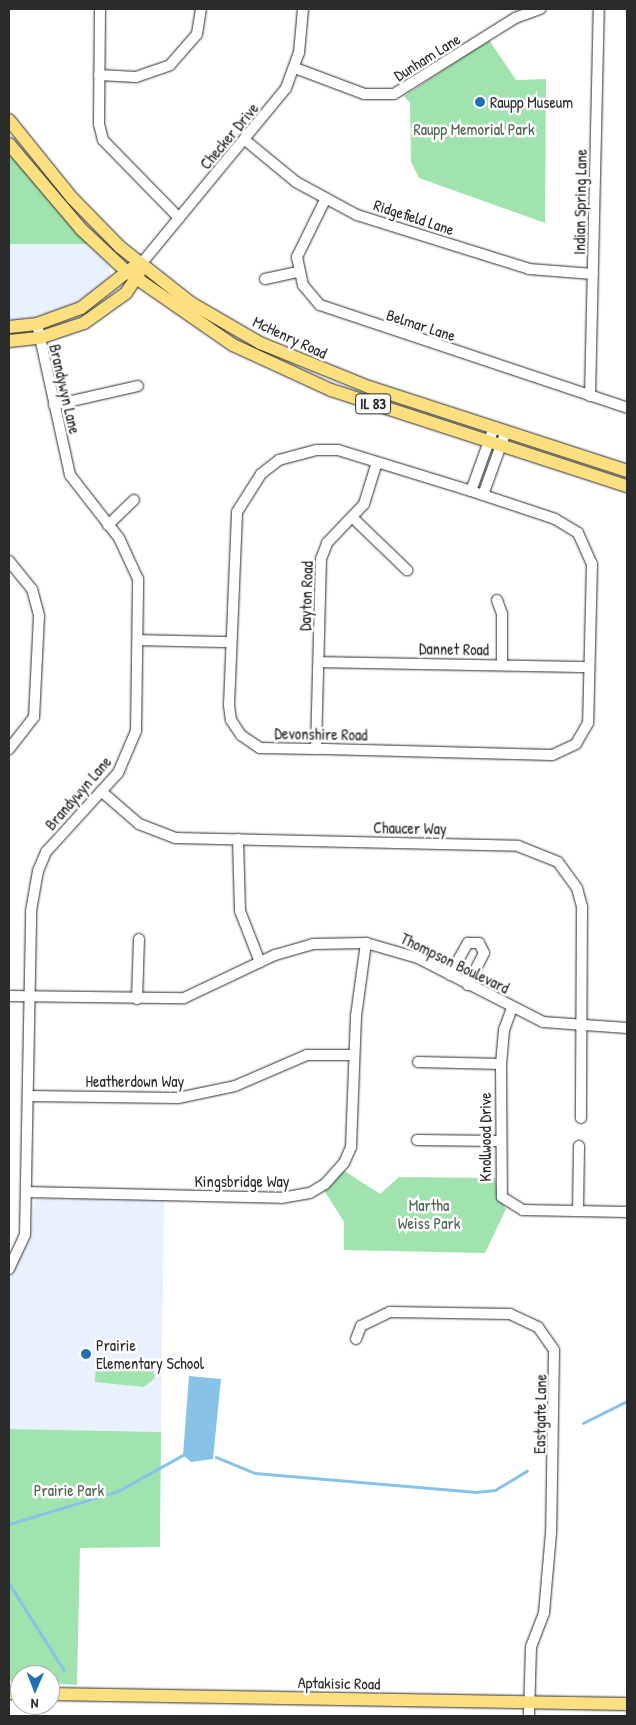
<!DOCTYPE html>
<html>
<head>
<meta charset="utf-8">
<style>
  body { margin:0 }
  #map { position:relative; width:636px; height:1725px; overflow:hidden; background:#fff; font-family:"Patrick Hand",sans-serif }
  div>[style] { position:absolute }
  .built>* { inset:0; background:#e9f0fe }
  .green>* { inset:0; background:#a0e3ae }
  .water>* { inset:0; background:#88c3e7 }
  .stream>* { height:2.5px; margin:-1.25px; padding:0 1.25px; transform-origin:1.25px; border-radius:1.25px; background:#88c3e7 }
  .roads { filter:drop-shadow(0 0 1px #2b2b2b) drop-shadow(0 0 1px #2b2b2b) }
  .minor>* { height:10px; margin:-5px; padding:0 5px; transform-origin:5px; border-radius:5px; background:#fff }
  .major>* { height:12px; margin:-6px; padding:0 6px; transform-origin:6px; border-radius:6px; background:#fce080 }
  .dots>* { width:14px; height:14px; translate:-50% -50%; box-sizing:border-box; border:2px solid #fff; border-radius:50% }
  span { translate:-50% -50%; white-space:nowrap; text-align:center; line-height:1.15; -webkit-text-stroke:5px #fff; paint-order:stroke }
  .shield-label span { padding:1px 4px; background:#fff; border:1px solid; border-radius:4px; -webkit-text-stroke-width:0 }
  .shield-label { font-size:15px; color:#2b2b2b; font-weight:700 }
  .street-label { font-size:16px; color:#2b2b2b }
  .poi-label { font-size:16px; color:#2b2b2b }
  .left { translate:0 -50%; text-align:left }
  .park-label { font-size:16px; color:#4e6252 }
  .frame { position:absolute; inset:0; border:10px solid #2b2b2b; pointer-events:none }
  .north { position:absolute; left:10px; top:1665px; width:50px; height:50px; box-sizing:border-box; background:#fff; border:1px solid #aaa; border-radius:50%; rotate:181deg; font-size:14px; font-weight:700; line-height:20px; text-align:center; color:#2b2b2b }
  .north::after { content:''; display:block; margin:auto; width:18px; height:22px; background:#1f6fb2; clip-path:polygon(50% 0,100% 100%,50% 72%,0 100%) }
</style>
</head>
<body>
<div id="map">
  <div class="built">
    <i style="clip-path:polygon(9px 244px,88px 244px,109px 263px,111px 279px,73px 307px,9px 322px)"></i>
    <i style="clip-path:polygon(35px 1199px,164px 1199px,161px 1432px,9px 1429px,9px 1278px,30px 1239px)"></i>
  </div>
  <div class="green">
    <i style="clip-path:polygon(489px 40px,516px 80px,546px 79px,545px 223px,419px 178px,411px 162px,410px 103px,404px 96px)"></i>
    <i style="clip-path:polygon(9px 151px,88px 244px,9px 244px)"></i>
    <i style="clip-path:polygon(343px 1170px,380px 1194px,399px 1177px,495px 1178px,498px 1197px,506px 1209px,485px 1253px,344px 1250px,344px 1222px,324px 1190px)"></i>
    <i style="clip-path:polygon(96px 1362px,152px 1363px,155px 1378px,144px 1387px,95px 1382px)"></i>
    <i style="clip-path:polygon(9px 1429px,161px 1432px,160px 1547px,80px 1548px,77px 1685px,50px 1683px,50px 1675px,20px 1675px,20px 1681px,9px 1681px)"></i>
  </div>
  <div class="water">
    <i style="clip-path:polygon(189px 1376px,221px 1379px,213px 1459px,191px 1462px,183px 1455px)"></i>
  </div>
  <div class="stream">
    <i style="left:583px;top:1423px;width:49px;rotate:-26.6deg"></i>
    <i style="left:216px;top:1457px;width:42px;rotate:22.3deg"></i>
    <i style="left:255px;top:1473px;width:222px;rotate:4.9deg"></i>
    <i style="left:476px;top:1492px;width:19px;rotate:-6deg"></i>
    <i style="left:495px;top:1490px;width:37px;rotate:-31deg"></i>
    <i style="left:9px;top:1524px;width:114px;rotate:-16.8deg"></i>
    <i style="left:118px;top:1491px;width:74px;rotate:-29deg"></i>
    <i style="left:9px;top:1583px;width:103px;rotate:57.7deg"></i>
  </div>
  <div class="roads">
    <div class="minor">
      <i style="left:100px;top:9px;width:115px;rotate:90.5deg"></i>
      <i style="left:99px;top:124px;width:16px;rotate:76deg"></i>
      <i style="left:103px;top:140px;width:109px;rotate:45.7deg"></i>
      <i style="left:295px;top:68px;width:74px;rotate:20.6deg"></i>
      <i style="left:364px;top:94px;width:30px"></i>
      <i style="left:394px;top:94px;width:143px;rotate:-32.1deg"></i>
      <i style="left:515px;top:18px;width:27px;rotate:-20deg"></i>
      <i style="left:99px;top:75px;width:37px;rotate:3deg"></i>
      <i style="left:136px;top:77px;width:36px;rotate:-19deg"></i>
      <i style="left:170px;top:65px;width:41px;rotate:-48.9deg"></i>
      <i style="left:197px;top:34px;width:25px;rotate:-81deg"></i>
      <i style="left:245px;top:140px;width:66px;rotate:39.5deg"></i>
      <i style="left:296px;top:182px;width:69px;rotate:28.4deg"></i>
      <i style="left:357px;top:215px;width:180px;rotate:17.4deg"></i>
      <i style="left:529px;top:269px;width:64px;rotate:4.5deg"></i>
      <i style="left:325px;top:200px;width:64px;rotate:116.2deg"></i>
      <i style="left:297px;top:257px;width:29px;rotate:78deg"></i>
      <i style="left:303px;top:285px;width:26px;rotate:50deg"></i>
      <i style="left:320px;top:305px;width:324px;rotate:18.5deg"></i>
      <i style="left:141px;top:264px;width:228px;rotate:-50.5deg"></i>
      <i style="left:286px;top:88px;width:37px;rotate:-70deg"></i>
      <i style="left:299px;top:53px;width:44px;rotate:-84.8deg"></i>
      <i style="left:265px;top:279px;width:35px;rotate:-12deg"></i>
      <i style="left:590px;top:396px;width:387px;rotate:-88.7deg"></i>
      <i style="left:54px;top:405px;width:86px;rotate:-12.7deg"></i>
      <i style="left:317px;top:450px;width:21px"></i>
      <i style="left:338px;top:450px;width:139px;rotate:17.1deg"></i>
      <i style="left:471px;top:491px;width:89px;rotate:18.4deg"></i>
      <i style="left:555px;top:519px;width:27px;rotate:31deg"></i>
      <i style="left:578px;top:533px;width:34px;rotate:66deg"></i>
      <i style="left:592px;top:564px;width:159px;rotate:91.4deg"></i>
      <i style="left:588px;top:723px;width:24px;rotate:120deg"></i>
      <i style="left:576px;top:744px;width:26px;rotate:155deg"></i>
      <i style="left:552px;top:755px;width:236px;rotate:-178.5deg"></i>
      <i style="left:316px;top:749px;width:56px;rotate:-179deg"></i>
      <i style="left:260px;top:748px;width:23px;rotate:-146deg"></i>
      <i style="left:241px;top:735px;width:18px;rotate:-124deg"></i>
      <i style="left:231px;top:720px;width:15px;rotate:-98deg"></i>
      <i style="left:229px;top:705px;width:193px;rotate:-87.6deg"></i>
      <i style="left:237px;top:512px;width:45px;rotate:-57.7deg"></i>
      <i style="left:261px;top:474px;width:23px;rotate:-38deg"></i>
      <i style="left:279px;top:460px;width:39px;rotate:-15deg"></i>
      <i style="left:471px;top:491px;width:68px;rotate:-70.2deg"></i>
      <i style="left:483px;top:495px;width:68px;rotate:-70.2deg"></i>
      <i style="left:354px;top:519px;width:74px;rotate:43.9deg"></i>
      <i style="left:108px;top:525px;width:36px;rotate:-44deg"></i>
      <i style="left:9px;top:561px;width:36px;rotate:51deg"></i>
      <i style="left:32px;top:589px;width:28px;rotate:75deg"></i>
      <i style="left:39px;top:616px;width:101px;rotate:92.8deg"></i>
      <i style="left:34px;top:717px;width:41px;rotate:128deg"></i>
      <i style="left:497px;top:600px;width:15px;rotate:70deg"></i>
      <i style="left:502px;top:614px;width:51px;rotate:90deg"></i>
      <i style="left:139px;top:640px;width:90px;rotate:1.3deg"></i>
      <i style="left:319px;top:662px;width:270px;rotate:1.1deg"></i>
      <i style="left:316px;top:749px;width:190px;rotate:-88.5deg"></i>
      <i style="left:321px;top:559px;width:17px;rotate:-69deg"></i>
      <i style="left:327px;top:543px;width:54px;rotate:-46.5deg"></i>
      <i style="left:364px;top:504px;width:44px;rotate:-72.8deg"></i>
      <i style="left:101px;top:791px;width:50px;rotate:41deg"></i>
      <i style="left:139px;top:824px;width:39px;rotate:21deg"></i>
      <i style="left:175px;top:838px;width:343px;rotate:1.3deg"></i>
      <i style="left:518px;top:846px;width:43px;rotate:21.8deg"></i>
      <i style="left:558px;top:862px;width:32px;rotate:54deg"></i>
      <i style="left:577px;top:888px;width:20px;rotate:75deg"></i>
      <i style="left:582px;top:907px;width:211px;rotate:90.3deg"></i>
      <i style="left:238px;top:839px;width:72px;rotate:88.4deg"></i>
      <i style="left:240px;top:911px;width:55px;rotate:68.6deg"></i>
      <i style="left:450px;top:975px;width:37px;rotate:-61deg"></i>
      <i style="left:468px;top:943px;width:11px"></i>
      <i style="left:479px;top:943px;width:11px;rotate:63deg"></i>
      <i style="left:484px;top:953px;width:36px;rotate:117deg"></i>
      <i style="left:9px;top:996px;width:175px;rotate:0.7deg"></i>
      <i style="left:184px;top:998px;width:101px;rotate:-25.3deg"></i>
      <i style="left:275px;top:955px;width:40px;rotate:-16deg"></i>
      <i style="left:313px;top:944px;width:53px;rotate:-1.1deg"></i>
      <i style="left:366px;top:943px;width:54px;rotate:16.1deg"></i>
      <i style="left:418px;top:958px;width:140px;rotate:27.1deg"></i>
      <i style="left:543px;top:1022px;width:84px;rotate:4.1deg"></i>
      <i style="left:137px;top:999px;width:60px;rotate:-88.1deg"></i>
      <i style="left:512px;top:1008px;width:23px;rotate:110deg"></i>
      <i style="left:504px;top:1030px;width:34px;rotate:95deg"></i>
      <i style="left:501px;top:1064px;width:133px;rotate:89.6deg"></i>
      <i style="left:502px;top:1197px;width:25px;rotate:32deg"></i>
      <i style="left:523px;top:1210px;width:104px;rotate:1.1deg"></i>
      <i style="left:418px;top:1062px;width:83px;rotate:1.4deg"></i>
      <i style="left:28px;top:1096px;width:150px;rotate:0.8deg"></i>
      <i style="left:178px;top:1098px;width:58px;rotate:-11.9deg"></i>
      <i style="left:235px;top:1086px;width:78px;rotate:-23.3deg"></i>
      <i style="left:307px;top:1055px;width:47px"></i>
      <i style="left:417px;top:1140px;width:82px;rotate:0.7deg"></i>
      <i style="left:26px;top:1192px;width:255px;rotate:1.3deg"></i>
      <i style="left:281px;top:1198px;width:29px;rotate:-10deg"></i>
      <i style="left:310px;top:1193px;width:17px;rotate:-31deg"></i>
      <i style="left:325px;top:1184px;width:28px;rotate:-48deg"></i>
      <i style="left:344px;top:1163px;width:17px;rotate:-66deg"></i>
      <i style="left:351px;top:1147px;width:131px;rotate:-87.8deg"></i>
      <i style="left:356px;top:1016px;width:74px;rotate:-82.2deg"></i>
      <i style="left:578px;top:1211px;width:65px;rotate:-89.1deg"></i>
      <i style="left:9px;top:1269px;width:38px;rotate:-65deg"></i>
      <i style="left:25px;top:1234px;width:323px;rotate:-88.9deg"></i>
      <i style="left:31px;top:911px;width:41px;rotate:-80.1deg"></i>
      <i style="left:38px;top:871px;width:21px;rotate:-67deg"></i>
      <i style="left:46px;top:852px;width:107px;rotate:-47.7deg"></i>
      <i style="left:118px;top:773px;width:46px;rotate:-66.8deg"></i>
      <i style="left:136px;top:731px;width:152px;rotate:-89.2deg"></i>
      <i style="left:138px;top:579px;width:45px;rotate:-114.9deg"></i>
      <i style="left:119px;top:538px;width:80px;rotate:-127.9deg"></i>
      <i style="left:70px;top:475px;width:155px;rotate:-102.3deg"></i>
      <i style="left:356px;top:1339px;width:14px;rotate:-69deg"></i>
      <i style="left:361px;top:1326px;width:32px;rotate:-26deg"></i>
      <i style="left:390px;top:1312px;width:120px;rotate:1deg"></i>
      <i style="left:510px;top:1314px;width:31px;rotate:25deg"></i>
      <i style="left:538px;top:1327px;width:28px;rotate:55deg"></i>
      <i style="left:554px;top:1350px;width:183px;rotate:90.9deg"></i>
      <i style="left:551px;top:1533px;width:80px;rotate:95deg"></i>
      <i style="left:544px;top:1613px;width:36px;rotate:111deg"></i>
      <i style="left:531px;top:1647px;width:69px;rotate:91.7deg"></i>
    </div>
    <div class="major">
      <i style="left:9px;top:120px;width:100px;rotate:51.1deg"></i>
      <i style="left:72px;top:198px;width:69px;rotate:45.6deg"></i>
      <i style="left:120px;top:247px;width:90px;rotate:38.3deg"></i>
      <i style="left:191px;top:303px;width:80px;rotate:30.1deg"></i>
      <i style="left:260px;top:343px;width:118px;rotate:22deg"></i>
      <i style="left:369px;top:387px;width:271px;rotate:18deg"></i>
      <i style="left:9px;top:144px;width:111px;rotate:49.7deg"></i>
      <i style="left:81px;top:229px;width:62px;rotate:43deg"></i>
      <i style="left:126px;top:271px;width:130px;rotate:34.7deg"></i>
      <i style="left:233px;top:345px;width:108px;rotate:24.7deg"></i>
      <i style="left:331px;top:390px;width:311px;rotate:18deg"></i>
      <i style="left:9px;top:327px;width:28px;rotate:-6deg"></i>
      <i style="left:37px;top:324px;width:47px;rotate:-20deg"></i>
      <i style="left:81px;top:308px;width:65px;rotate:-38.1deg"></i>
      <i style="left:9px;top:341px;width:30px;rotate:-6deg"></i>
      <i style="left:39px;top:338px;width:47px;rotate:-18.4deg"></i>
      <i style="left:84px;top:323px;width:52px;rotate:-35.5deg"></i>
      <i style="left:126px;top:293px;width:23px;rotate:-56deg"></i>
      <i style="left:9px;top:1693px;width:11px"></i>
      <i style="left:50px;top:1694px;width:577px;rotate:0.99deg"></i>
    </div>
  </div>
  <div class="dots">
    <i style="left:480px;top:102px;background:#1f6fb2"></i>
    <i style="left:86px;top:1354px;background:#1f6fb2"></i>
  </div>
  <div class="shield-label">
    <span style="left:373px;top:404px">IL 83</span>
  </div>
  <div class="street-label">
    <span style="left:427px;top:57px;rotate:-32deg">Dunham Lane</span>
    <span style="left:229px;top:136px;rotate:-50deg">Checker Drive</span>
    <span style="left:580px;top:202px;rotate:-89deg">Indian Spring Lane</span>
    <span style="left:414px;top:217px;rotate:18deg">Ridgefield Lane</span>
    <span style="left:421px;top:325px;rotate:18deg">Belmar Lane</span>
    <span style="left:290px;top:337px;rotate:25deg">McHenry Road</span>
    <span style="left:65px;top:389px;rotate:77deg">Brandywyn Lane</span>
    <span style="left:306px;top:596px;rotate:-88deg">Dayton Road</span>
    <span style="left:454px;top:649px;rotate:1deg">Dannet Road</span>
    <span style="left:321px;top:734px;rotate:1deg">Devonshire Road</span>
    <span style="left:78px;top:793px;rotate:-49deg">Brandywyn Lane</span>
    <span style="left:410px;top:828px;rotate:1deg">Chaucer Way</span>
    <span style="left:455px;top:963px;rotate:26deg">Thompson Boulevard</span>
    <span style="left:135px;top:1081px">Heatherdown Way</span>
    <span style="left:485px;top:1137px;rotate:-90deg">Knollwood Drive</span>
    <span style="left:242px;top:1181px">Kingsbridge Way</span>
    <span style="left:540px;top:1414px;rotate:-89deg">Eastgate Lane</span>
    <span style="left:339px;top:1683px;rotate:1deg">Aptakisic Road</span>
  </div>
  <div class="poi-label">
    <span class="left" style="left:490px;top:102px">Raupp Museum</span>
    <span class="left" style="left:96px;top:1354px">Prairie<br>Elementary School</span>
  </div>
  <div class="park-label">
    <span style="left:474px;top:129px">Raupp Memorial Park</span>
    <span style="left:429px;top:1214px">Martha<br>Weiss Park</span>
    <span style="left:69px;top:1490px">Prairie Park</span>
  </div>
  <div class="frame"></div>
  <div class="north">N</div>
</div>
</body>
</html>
